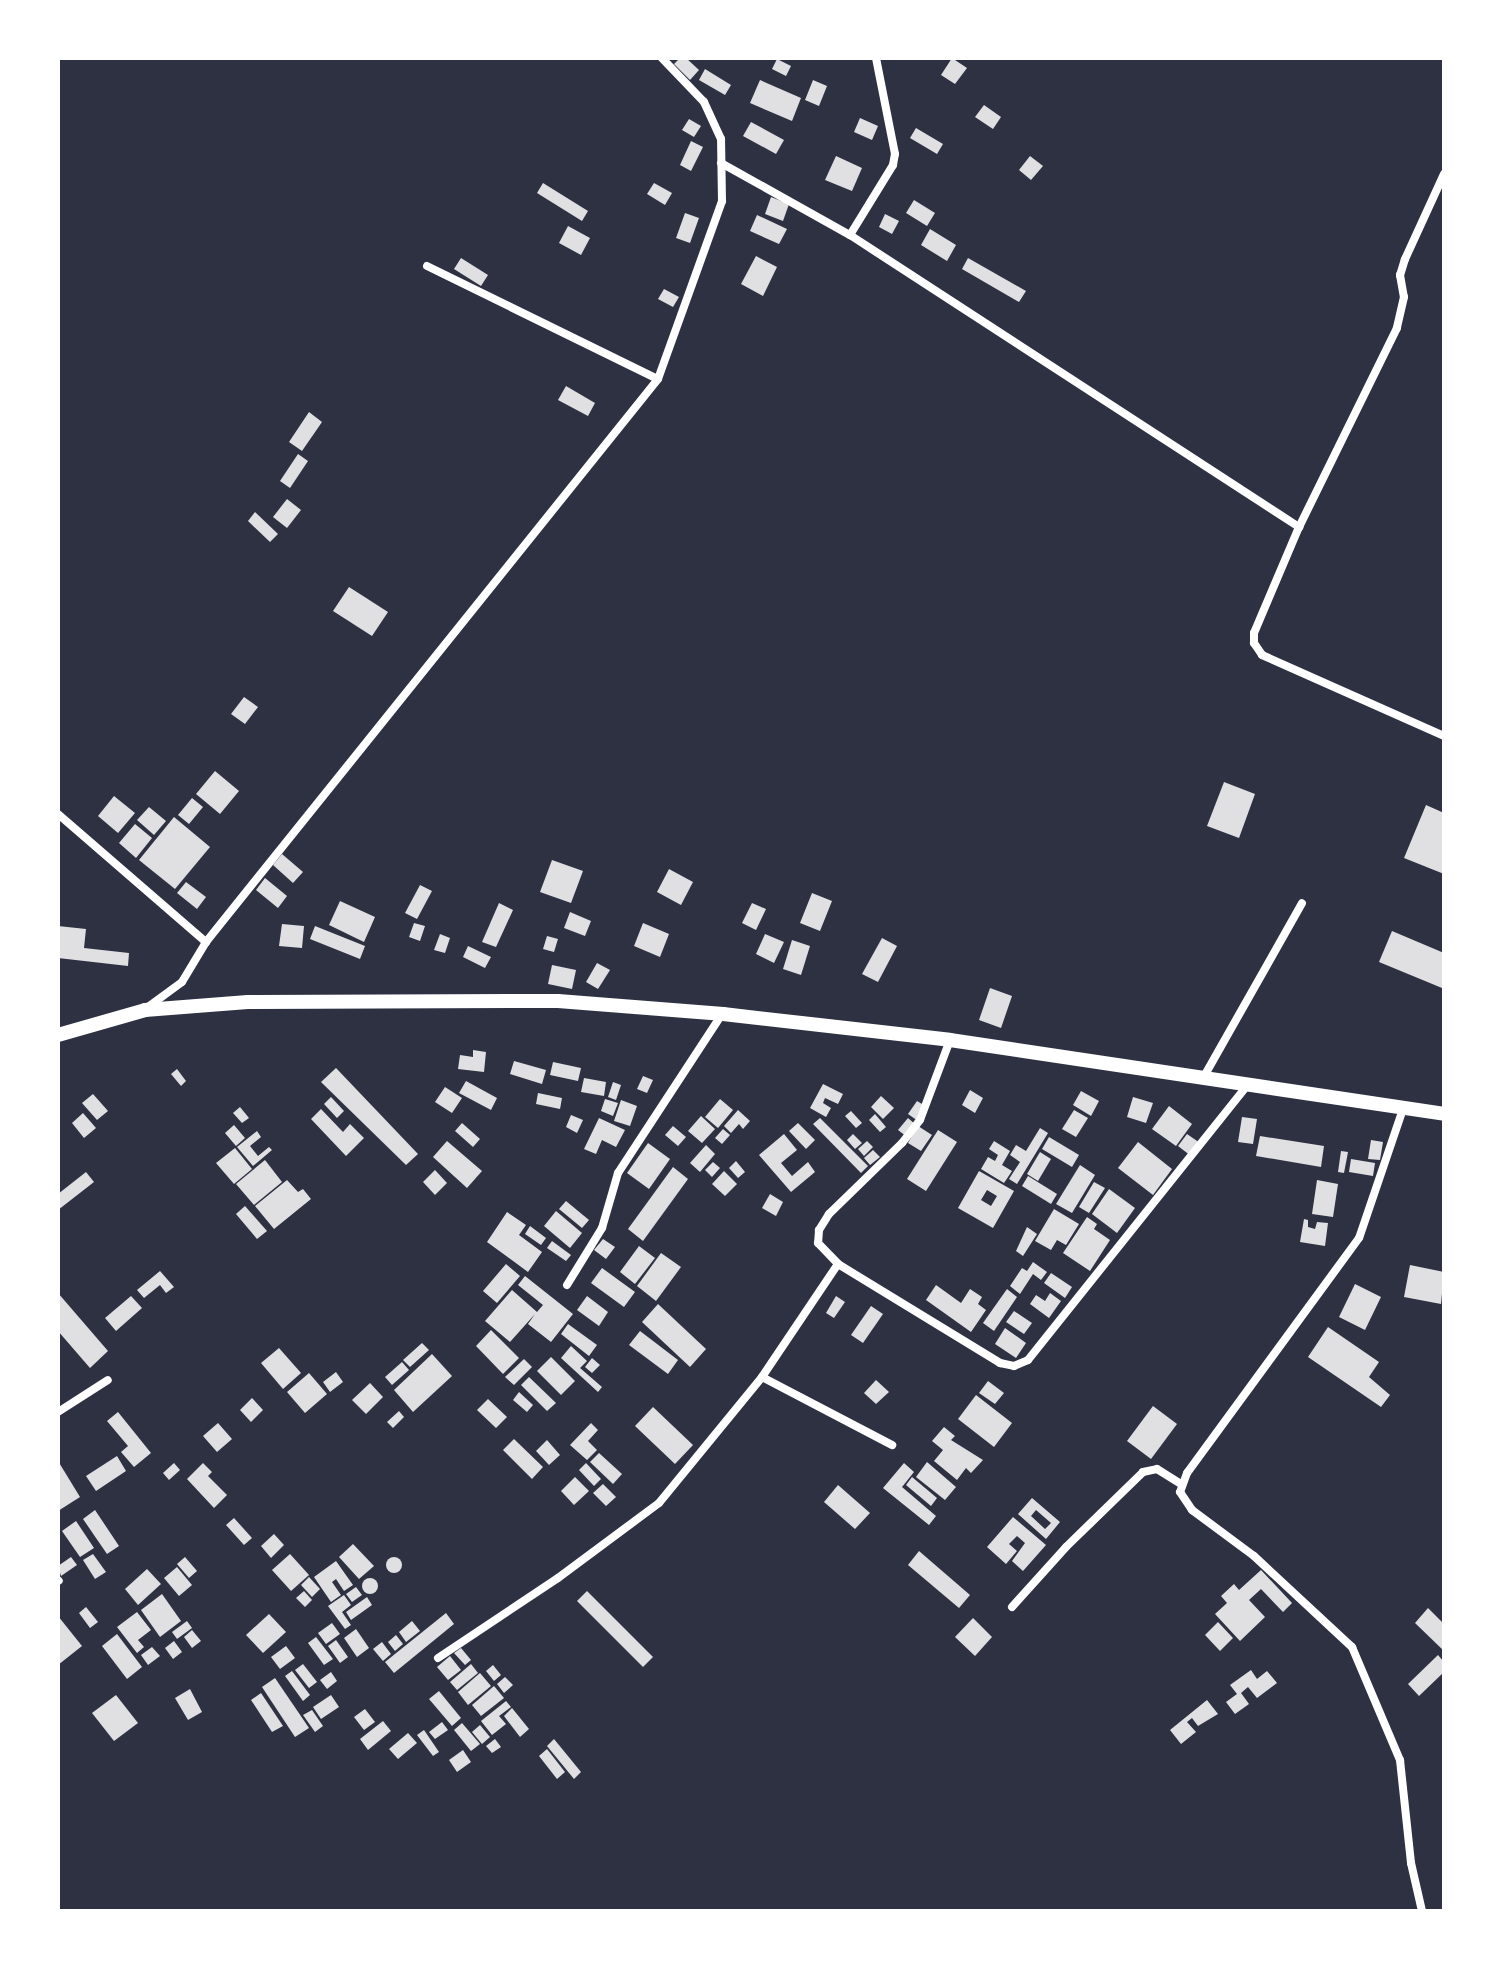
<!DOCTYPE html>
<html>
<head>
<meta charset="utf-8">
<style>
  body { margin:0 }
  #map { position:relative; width:1502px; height:1969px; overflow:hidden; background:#2d3142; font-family:Poppins,sans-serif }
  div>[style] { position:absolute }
  .building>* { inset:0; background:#e0e0e3 }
  .round { border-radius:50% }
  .minor>* { height:8px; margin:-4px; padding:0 4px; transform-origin:4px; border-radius:4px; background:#fff }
  .secondary>* { height:14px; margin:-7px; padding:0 7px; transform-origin:7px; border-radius:7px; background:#fff }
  span { translate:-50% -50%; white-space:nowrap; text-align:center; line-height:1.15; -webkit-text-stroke:7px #fff; paint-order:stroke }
  .frame { position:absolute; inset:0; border:60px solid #fff; pointer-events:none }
</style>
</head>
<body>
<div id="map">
  <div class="building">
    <i style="clip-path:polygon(680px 58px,686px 58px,699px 70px,690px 80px,674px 64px)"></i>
    <i style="clip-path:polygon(952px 58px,967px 68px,955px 84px,941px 75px)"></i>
    <i style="clip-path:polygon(777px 59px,791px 66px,786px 76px,772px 69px)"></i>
    <i style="clip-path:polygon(705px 69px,731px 85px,725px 95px,699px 80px)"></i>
    <i style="clip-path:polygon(760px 80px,801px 98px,792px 121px,750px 103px)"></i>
    <i style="clip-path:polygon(813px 80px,827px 86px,819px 106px,805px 100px)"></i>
    <i style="clip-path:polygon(984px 105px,1001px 117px,993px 129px,975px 117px)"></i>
    <i style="clip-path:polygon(860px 118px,878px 126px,872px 140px,854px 132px)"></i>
    <i style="clip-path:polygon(689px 119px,701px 126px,694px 137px,682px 130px)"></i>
    <i style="clip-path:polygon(751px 122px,784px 140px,776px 154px,743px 136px)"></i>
    <i style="clip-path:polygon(916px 128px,943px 144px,937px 154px,910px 138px)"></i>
    <i style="clip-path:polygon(691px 141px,703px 147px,691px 171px,680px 165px)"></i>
    <i style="clip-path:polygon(836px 156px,862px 168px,852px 191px,825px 180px)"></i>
    <i style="clip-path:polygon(1030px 156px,1043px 166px,1031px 180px,1019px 170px)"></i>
    <i style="clip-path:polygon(543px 183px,588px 211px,582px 221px,537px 193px)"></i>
    <i style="clip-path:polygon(654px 183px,672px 193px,665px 205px,647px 194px)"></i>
    <i style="clip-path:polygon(771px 197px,789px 204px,783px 221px,765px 214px)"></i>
    <i style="clip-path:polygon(914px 200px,935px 213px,927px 226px,906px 213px)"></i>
    <i style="clip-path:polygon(685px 213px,699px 218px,690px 243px,676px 238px)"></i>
    <i style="clip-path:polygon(885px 214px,899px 221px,892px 234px,879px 227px)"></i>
    <i style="clip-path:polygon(757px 215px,787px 229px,779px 244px,750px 231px)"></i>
    <i style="clip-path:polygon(568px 226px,590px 238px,581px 255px,559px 243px)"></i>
    <i style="clip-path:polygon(930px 229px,956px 245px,947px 261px,921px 245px)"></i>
    <i style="clip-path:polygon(756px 256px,777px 267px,763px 296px,741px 284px)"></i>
    <i style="clip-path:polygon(461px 258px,488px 275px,481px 286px,454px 269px)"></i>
    <i style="clip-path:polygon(968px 258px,1026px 291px,1019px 302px,962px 269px)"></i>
    <i style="clip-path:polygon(664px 289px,679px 297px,673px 307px,658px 299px)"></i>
    <i style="clip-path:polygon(566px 386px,595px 403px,588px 416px,558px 400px)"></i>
    <i style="clip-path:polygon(309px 412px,322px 422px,302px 451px,289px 442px)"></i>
    <i style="clip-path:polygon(298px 454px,308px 461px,290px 488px,280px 481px)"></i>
    <i style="clip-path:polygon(287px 499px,301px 510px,287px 528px,273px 517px)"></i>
    <i style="clip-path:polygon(255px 512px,278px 534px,270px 542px,248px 521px)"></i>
    <i style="clip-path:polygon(349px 587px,388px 612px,372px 636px,333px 611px)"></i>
    <i style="clip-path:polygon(244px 697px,258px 707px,245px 724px,231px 714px)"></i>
    <i style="clip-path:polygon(215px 771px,239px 791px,220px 814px,196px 794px)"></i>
    <i style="clip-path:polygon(1224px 782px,1255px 794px,1239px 838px,1207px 826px)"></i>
    <i style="clip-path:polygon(114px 796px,135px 813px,118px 833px,98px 816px)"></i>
    <i style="clip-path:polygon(192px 798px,203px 807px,189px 824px,178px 815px)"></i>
    <i style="clip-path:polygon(1426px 805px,1444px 813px,1444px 874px,1404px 858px)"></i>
    <i style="clip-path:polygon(149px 807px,166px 821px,154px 835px,137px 820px)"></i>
    <i style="clip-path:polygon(174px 817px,210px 847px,175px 889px,139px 860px)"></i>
    <i style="clip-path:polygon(135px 824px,152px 838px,136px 858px,119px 843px)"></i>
    <i style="clip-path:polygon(282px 854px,303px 872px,293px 883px,273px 865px)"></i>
    <i style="clip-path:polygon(552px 860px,583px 871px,571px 903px,540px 892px)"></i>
    <i style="clip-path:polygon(669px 869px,693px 882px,681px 905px,657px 892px)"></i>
    <i style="clip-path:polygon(265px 878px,287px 896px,278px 908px,256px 890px)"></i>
    <i style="clip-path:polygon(186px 882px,206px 897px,197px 909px,177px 893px)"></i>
    <i style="clip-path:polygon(420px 885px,432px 891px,417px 919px,405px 913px)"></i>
    <i style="clip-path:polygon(812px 893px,832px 901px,820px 931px,800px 923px)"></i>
    <i style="clip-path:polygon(340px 901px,375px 917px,364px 942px,329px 925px)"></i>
    <i style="clip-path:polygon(499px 903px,513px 910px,496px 947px,482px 942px)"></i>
    <i style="clip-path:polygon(752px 903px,766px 909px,756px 930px,742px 923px)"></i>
    <i style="clip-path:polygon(570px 912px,591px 921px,585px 936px,564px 928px)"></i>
    <i style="clip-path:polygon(414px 923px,425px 926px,420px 941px,409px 937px)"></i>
    <i style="clip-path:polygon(643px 923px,669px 934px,660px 957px,634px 946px)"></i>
    <i style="clip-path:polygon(282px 924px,304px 926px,302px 948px,279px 946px)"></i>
    <i style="clip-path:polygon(58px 926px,86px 929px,84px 948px,129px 953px,128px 966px,58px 958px)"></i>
    <i style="clip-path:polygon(315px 926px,365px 946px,360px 959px,310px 939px)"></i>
    <i style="clip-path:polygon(1392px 931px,1444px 953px,1442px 988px,1379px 962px)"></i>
    <i style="clip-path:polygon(440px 934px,450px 938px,445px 953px,434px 950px)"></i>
    <i style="clip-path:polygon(765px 934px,784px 942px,774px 963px,756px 954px)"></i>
    <i style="clip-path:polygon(547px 936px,558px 939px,554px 952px,543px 949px)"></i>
    <i style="clip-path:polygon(882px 938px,897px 946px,878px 982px,862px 974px)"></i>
    <i style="clip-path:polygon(792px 940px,810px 946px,801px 975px,783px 969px)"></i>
    <i style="clip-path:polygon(468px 946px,491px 957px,485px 968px,463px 957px)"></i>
    <i style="clip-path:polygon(597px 963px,610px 970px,598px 989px,586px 982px)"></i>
    <i style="clip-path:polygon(552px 965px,576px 970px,572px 989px,548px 984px)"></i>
    <i style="clip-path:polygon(990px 988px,1012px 996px,1001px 1028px,979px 1020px)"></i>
    <i style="clip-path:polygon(473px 1050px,486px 1052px,484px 1072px,458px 1069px,460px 1055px,473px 1057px)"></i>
    <i style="clip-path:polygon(514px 1061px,546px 1070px,542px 1084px,510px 1074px)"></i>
    <i style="clip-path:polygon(553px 1062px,581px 1068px,578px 1081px,550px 1075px)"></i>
    <i style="clip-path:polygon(336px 1068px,418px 1154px,406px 1165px,321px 1082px)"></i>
    <i style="clip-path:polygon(177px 1069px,186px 1081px,181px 1086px,171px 1074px)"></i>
    <i style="clip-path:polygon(643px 1076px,653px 1080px,647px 1093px,637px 1089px)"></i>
    <i style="clip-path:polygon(584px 1078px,606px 1082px,604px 1096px,581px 1092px)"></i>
    <i style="clip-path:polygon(466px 1081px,497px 1098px,491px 1110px,459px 1093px)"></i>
    <i style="clip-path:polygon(613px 1082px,621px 1085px,616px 1100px,608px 1097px)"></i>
    <i style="clip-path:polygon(823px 1084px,843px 1094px,838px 1104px,825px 1098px,823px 1103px,831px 1108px,826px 1117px,810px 1108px)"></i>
    <i style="clip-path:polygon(445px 1087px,462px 1098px,452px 1113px,435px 1102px)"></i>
    <i style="clip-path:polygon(970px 1090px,983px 1098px,975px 1113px,962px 1105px)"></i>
    <i style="clip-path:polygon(1081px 1091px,1099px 1101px,1091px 1116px,1073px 1105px)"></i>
    <i style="clip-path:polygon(538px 1093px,562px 1098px,560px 1109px,536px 1104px)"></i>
    <i style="clip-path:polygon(93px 1094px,108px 1111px,97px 1120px,82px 1103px)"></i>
    <i style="clip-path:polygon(881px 1096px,894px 1108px,883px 1119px,871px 1107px)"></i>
    <i style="clip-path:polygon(331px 1097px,344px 1111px,337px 1118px,324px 1104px)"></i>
    <i style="clip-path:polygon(1133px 1097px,1153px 1103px,1146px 1123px,1127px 1117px)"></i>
    <i style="clip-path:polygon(605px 1099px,618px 1103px,613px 1116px,601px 1111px)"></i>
    <i style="clip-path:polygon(720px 1099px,733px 1110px,718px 1128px,705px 1117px)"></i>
    <i style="clip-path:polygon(621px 1100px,637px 1106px,630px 1126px,614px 1121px)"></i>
    <i style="clip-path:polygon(917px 1101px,927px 1107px,918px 1121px,908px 1114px)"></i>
    <i style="clip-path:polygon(1169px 1106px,1192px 1124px,1176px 1146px,1152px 1129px)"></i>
    <i style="clip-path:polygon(240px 1107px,249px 1118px,242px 1123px,233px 1113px)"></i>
    <i style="clip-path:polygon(321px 1109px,343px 1132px,350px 1124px,364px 1138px,346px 1156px,311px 1119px)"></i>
    <i style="clip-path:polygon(738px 1110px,750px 1121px,743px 1129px,739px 1124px,731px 1133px,724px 1126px)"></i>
    <i style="clip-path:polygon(1074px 1110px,1088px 1118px,1076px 1137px,1062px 1129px)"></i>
    <i style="clip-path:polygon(851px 1111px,862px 1123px,856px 1128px,845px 1116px)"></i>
    <i style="clip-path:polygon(83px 1113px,96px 1128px,84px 1138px,72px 1123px)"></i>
    <i style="clip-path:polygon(875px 1114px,886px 1127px,880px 1132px,869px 1120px)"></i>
    <i style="clip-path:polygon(571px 1115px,583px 1120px,577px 1133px,566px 1127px)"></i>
    <i style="clip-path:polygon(701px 1116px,715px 1129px,702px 1143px,688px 1131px)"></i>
    <i style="clip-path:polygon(1242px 1117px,1257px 1119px,1253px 1144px,1238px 1142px)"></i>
    <i style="clip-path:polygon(599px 1118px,625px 1130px,616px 1147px,602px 1140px,596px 1154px,584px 1149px)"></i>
    <i style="clip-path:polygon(820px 1118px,868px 1166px,861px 1173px,813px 1124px)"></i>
    <i style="clip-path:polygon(908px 1118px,916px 1125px,907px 1137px,898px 1130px)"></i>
    <i style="clip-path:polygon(462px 1123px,480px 1139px,473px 1147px,455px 1131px)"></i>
    <i style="clip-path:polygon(798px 1123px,815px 1140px,806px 1149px,789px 1131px)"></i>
    <i style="clip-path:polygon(234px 1125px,245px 1138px,236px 1146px,225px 1133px)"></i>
    <i style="clip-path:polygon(673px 1126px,686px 1137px,678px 1146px,665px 1135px)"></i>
    <i style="clip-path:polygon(918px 1126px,932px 1135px,921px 1151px,908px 1143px)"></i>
    <i style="clip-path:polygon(1040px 1128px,1048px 1133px,1017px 1184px,1009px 1179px,1020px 1162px,1010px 1155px,1016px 1145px,1026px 1151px)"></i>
    <i style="clip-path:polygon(723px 1129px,730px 1135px,722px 1144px,715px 1138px)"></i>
    <i style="clip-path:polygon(938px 1130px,957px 1142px,926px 1191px,907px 1179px)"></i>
    <i style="clip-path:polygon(257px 1131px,261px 1137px,250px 1146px,258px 1156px,269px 1147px,272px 1150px,253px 1166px,237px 1147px)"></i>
    <i style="clip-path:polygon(784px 1134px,797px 1150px,781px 1163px,792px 1176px,808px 1162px,815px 1172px,791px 1192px,759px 1155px)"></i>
    <i style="clip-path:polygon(853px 1134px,862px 1143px,855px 1149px,847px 1140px)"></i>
    <i style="clip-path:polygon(1187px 1134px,1200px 1143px,1191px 1156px,1178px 1146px)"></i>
    <i style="clip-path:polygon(1260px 1136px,1324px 1146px,1321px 1167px,1256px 1156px)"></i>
    <i style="clip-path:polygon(1049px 1137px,1079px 1155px,1072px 1167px,1042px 1149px)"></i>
    <i style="clip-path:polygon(1371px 1140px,1383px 1142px,1380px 1160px,1368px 1159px)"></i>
    <i style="clip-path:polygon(447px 1141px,482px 1171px,467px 1188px,433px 1157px)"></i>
    <i style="clip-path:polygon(867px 1141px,873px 1147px,864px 1156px,858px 1149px)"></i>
    <i style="clip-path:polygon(994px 1141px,1010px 1151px,1002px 1165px,1012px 1171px,1004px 1183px,981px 1169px,988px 1157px,995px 1161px,998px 1155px,989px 1149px)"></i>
    <i style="clip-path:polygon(1138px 1142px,1172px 1169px,1153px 1195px,1118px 1168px)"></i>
    <i style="clip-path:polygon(648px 1143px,670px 1159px,649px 1189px,627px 1173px)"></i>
    <i style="clip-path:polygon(706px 1145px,715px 1154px,700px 1172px,690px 1163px)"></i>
    <i style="clip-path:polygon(235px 1148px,252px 1169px,234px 1184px,216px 1163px)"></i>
    <i style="clip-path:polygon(873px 1150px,880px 1157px,870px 1165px,864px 1158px)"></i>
    <i style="clip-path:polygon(1341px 1151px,1348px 1152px,1344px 1173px,1338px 1172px)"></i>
    <i style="clip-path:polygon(1040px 1152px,1051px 1159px,1038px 1181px,1027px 1174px)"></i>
    <i style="clip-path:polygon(1351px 1159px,1375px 1163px,1373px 1176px,1349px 1172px)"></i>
    <i style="clip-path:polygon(265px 1160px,282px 1182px,254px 1205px,236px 1184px)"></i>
    <i style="clip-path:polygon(736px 1161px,745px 1172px,738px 1178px,729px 1168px)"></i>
    <i style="clip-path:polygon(713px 1162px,720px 1168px,712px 1177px,705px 1170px)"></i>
    <i style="clip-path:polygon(1080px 1165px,1095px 1175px,1072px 1213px,1056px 1204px)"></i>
    <i style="clip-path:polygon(673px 1167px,688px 1179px,643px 1241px,628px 1229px)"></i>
    <i style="clip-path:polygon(435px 1170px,447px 1183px,435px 1195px,423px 1182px)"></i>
    <i style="clip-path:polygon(724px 1171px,737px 1184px,725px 1196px,712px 1184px)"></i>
    <i style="clip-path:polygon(evenodd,979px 1171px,1014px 1191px,993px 1228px,958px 1208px,979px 1171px,987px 1190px,997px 1196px,991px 1206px,981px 1200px,987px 1190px)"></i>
    <i style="clip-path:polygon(86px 1172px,94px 1182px,58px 1210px,58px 1194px)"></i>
    <i style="clip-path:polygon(1028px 1176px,1057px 1194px,1051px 1204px,1022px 1186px)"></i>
    <i style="clip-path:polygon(287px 1180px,298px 1192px,303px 1189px,311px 1199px,274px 1229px,255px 1206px)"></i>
    <i style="clip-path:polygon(1317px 1180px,1338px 1184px,1333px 1217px,1312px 1214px)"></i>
    <i style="clip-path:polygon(1094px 1182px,1105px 1188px,1089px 1213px,1079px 1207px)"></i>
    <i style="clip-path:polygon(1109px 1189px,1135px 1208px,1117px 1233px,1092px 1214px)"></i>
    <i style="clip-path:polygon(770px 1194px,783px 1202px,776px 1216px,762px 1208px)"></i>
    <i style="clip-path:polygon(566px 1201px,589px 1220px,582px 1228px,559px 1209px)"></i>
    <i style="clip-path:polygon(245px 1206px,267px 1231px,257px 1239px,236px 1214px)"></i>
    <i style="clip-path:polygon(1054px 1209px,1079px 1224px,1066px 1245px,1057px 1240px,1051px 1250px,1035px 1241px)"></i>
    <i style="clip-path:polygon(556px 1211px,582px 1233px,570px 1248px,544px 1226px)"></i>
    <i style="clip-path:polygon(507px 1212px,526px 1225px,519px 1235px,542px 1252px,528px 1272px,487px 1242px)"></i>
    <i style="clip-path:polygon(1087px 1217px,1097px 1224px,1094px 1229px,1110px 1240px,1090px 1271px,1063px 1253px)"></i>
    <i style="clip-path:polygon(1304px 1219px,1308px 1220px,1308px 1227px,1315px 1229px,1317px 1222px,1328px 1223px,1325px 1246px,1300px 1242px)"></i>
    <i style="clip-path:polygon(530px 1226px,546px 1238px,541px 1245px,525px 1234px)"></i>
    <i style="clip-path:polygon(1027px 1227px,1037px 1234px,1023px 1256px,1016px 1251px)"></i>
    <i style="clip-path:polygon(603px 1239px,615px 1247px,606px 1259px,594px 1250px)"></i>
    <i style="clip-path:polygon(552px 1241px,571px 1255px,566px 1261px,547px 1248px)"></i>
    <i style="clip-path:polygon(639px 1246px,655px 1258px,635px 1284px,620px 1272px)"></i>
    <i style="clip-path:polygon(661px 1253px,681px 1267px,656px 1301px,637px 1286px)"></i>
    <i style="clip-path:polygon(1033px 1262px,1047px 1272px,1041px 1280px,1033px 1274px,1020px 1294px,1010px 1286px,1022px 1268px,1027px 1271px)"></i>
    <i style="clip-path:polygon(506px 1264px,520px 1276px,497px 1303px,483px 1291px)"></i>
    <i style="clip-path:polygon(1410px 1265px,1444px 1272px,1441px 1304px,1404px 1297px)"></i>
    <i style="clip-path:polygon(602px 1268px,635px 1292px,624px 1307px,591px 1283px)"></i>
    <i style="clip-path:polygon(160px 1271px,174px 1287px,166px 1293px,160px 1285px,144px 1298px,137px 1290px)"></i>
    <i style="clip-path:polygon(1051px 1273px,1072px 1287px,1065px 1298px,1044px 1283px)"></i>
    <i style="clip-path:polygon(525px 1276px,573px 1314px,551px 1342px,528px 1324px,535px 1314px,510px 1342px,485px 1321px,512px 1290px,537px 1312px,543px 1305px,518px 1285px)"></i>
    <i style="clip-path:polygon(1355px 1284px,1381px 1297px,1365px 1330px,1339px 1317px)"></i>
    <i style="clip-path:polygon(936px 1285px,961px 1303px,970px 1289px,982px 1297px,978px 1304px,986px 1310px,971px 1332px,926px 1300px)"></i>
    <i style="clip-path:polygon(1007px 1289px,1017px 1297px,994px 1331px,983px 1323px)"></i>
    <i style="clip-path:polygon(58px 1293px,108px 1351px,90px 1368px,58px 1331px)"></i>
    <i style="clip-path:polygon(1050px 1293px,1061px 1301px,1049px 1318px,1030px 1304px,1036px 1295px,1045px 1301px)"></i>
    <i style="clip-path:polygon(131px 1296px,142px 1308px,116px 1331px,105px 1318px)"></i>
    <i style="clip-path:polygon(587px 1296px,608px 1312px,599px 1326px,577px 1310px)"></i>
    <i style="clip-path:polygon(836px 1296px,845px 1302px,834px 1318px,826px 1313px)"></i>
    <i style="clip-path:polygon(658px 1304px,706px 1349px,690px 1367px,642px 1322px)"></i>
    <i style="clip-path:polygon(871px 1306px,883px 1314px,863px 1343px,851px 1335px)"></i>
    <i style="clip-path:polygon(1014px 1311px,1032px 1323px,1024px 1334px,1006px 1322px)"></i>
    <i style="clip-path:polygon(568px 1324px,597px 1345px,589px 1356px,561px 1334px)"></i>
    <i style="clip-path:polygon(1328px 1327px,1379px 1362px,1369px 1377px,1390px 1395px,1381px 1407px,1308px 1357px)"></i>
    <i style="clip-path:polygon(1005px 1328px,1026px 1343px,1016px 1358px,995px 1344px)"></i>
    <i style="clip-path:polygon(491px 1330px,519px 1358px,503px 1374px,476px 1346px)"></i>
    <i style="clip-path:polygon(640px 1331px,678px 1360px,668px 1374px,629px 1345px)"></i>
    <i style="clip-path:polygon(422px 1343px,429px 1350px,410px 1367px,403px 1360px)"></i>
    <i style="clip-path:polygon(571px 1346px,587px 1361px,580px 1368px,602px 1387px,598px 1392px,561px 1358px)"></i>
    <i style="clip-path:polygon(279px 1348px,301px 1373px,283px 1389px,261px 1363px)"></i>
    <i style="clip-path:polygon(432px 1354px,452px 1376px,413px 1412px,394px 1390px)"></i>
    <i style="clip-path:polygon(551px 1357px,575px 1381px,561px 1395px,537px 1371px)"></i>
    <i style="clip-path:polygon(592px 1358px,600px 1365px,592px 1373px,585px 1367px)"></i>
    <i style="clip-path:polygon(524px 1359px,532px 1367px,514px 1385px,505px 1377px)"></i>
    <i style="clip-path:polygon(402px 1362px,409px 1370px,392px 1385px,385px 1377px)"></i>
    <i style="clip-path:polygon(336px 1372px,343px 1382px,330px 1392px,323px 1382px)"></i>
    <i style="clip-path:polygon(309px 1373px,327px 1394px,305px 1413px,287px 1392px)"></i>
    <i style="clip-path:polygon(529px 1377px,556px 1403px,547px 1411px,521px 1385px)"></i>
    <i style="clip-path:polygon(876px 1380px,889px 1392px,876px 1404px,864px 1393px)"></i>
    <i style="clip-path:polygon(988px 1381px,1004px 1393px,995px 1404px,979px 1393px)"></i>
    <i style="clip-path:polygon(370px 1383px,383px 1397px,366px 1414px,352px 1400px)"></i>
    <i style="clip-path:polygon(519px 1392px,533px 1405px,527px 1412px,513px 1400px)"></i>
    <i style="clip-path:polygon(976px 1395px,1012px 1423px,994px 1447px,958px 1419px)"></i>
    <i style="clip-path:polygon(252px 1398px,263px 1410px,251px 1422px,240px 1410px)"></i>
    <i style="clip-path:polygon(488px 1399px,507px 1417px,496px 1428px,477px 1410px)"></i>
    <i style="clip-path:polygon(1153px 1406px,1177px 1424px,1151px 1459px,1127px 1441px)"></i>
    <i style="clip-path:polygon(653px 1407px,693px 1445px,675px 1464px,635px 1426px)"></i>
    <i style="clip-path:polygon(399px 1411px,404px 1417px,393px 1428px,387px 1422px)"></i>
    <i style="clip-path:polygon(118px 1412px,151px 1453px,134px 1467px,121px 1452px,128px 1446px,107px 1421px)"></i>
    <i style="clip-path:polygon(218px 1423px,232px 1439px,217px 1452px,203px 1436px)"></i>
    <i style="clip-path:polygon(591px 1423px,598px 1430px,588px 1441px,597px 1450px,587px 1460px,570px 1445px)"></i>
    <i style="clip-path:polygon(944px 1427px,955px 1436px,951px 1440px,983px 1460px,971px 1473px,966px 1468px,957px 1480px,934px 1461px,943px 1450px,932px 1441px)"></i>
    <i style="clip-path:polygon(514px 1439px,543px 1467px,532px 1479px,503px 1450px)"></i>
    <i style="clip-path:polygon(547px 1440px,560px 1455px,549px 1465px,536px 1451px)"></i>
    <i style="clip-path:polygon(599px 1453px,622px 1474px,613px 1484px,590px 1462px)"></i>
    <i style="clip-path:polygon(117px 1456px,126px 1471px,96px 1491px,86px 1476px)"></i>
    <i style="clip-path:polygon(58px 1461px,80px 1497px,58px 1511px)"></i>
    <i style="clip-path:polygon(927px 1462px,956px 1487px,945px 1500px,916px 1477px)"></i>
    <i style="clip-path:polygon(174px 1463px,180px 1470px,169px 1480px,163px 1473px)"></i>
    <i style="clip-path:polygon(203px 1463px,212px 1472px,208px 1476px,227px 1495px,214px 1508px,187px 1479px)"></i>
    <i style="clip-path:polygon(586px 1463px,601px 1479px,594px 1486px,579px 1470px)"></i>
    <i style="clip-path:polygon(904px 1463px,914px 1472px,902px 1487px,936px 1516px,929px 1525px,883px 1488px)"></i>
    <i style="clip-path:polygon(575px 1477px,589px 1491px,574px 1505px,561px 1491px)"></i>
    <i style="clip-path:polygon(912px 1477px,937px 1498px,931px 1506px,906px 1485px)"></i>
    <i style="clip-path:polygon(603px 1484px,616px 1497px,606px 1506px,593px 1493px)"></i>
    <i style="clip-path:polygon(838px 1485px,870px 1513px,855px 1529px,824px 1502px)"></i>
    <i style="clip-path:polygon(evenodd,1032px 1498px,1060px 1522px,1046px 1539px,1018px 1514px,1032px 1498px,1036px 1510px,1051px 1523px,1045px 1529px,1031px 1516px,1036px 1510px)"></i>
    <i style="clip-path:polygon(95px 1510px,119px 1546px,107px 1554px,83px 1519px)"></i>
    <i style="clip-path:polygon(1013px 1517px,1046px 1545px,1023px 1571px,1012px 1561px,1025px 1543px,1017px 1536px,1009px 1544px,1017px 1551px,1006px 1564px,987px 1547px)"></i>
    <i style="clip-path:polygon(234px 1518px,252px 1538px,244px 1545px,226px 1525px)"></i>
    <i style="clip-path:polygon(76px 1521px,94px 1548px,80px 1557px,62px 1531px)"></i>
    <i style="clip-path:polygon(274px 1534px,284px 1545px,271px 1558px,261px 1546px)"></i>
    <i style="clip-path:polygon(353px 1544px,374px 1566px,359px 1579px,339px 1557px)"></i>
    <i style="clip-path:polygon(919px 1551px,970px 1595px,959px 1608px,908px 1565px)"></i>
    <i style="clip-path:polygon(93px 1554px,106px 1572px,95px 1579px,83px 1560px)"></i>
    <i style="clip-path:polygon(290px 1554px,309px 1575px,291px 1591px,272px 1570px)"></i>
    <i class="round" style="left:386px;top:1557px;width:16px;height:16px"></i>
    <i style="clip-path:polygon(71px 1557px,77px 1565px,61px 1576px,58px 1566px)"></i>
    <i style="clip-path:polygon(185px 1557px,197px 1571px,189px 1578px,177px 1564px)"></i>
    <i style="clip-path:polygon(336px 1561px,353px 1585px,344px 1591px,336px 1579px,332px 1582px,341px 1595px,331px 1602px,314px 1577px)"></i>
    <i style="clip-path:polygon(177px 1567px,192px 1585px,179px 1596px,164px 1578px)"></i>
    <i style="clip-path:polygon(147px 1569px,161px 1584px,138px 1605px,125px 1589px)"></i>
    <i style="clip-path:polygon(1261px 1570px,1292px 1603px,1283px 1612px,1261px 1589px,1249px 1600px,1265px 1617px,1240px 1641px,1215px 1614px,1227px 1603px,1221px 1596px,1234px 1584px,1239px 1590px)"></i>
    <i style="clip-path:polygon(309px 1577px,320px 1589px,312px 1597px,301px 1585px)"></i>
    <i class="round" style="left:362px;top:1578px;width:16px;height:16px"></i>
    <i style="clip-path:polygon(356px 1587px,362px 1595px,352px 1602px,346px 1594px)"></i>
    <i style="clip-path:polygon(304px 1591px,312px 1600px,305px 1607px,296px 1598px)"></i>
    <i style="clip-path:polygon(587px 1591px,653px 1657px,643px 1667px,577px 1601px)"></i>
    <i style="clip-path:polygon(162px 1594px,181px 1621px,160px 1637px,141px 1610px)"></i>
    <i style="clip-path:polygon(344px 1595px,351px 1605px,342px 1612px,351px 1625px,345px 1629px,328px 1606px)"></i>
    <i style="clip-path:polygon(367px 1597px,372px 1605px,351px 1620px,346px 1612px)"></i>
    <i style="clip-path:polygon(86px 1607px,98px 1622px,90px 1628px,79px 1613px)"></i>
    <i style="clip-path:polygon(1428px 1608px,1444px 1624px,1444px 1651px,1415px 1623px)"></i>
    <i style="clip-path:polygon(137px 1612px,151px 1630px,138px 1640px,144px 1647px,137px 1653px,117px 1627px)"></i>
    <i style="clip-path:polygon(446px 1613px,454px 1624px,394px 1673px,385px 1662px)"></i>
    <i style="clip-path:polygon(269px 1614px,286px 1632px,263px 1653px,246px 1635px)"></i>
    <i style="clip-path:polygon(58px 1616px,82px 1646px,58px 1665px)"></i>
    <i style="clip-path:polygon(973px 1618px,992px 1637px,975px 1656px,955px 1637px)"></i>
    <i style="clip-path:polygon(187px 1621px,192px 1628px,177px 1639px,172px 1632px)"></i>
    <i style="clip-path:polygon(412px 1621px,420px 1631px,406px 1642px,399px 1632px)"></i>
    <i style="clip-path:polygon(1218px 1622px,1233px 1638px,1220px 1651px,1205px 1635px)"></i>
    <i style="clip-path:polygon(332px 1623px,340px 1634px,326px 1644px,318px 1633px)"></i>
    <i style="clip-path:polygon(356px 1629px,369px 1648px,357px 1657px,344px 1638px)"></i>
    <i style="clip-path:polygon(192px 1630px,201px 1641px,192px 1648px,184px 1637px)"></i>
    <i style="clip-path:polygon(117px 1634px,142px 1667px,127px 1679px,102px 1646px)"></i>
    <i style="clip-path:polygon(396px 1635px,403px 1644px,395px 1651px,388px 1642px)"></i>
    <i style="clip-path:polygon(316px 1637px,333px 1659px,324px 1665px,308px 1643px)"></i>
    <i style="clip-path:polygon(336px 1640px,348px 1657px,340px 1663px,328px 1646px)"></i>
    <i style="clip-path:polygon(174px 1641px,182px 1652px,173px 1659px,165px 1648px)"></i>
    <i style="clip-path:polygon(382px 1642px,391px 1654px,383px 1661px,373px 1649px)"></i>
    <i style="clip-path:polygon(286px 1646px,295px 1658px,280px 1669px,271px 1657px)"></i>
    <i style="clip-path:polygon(152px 1647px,160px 1656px,148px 1665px,141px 1655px)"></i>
    <i style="clip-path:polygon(461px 1648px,471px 1660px,465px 1665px,454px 1653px)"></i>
    <i style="clip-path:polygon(1438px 1655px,1444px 1662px,1444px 1672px,1419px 1696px,1408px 1684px)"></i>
    <i style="clip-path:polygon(450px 1656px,461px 1670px,448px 1680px,437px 1667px)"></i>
    <i style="clip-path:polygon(303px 1664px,317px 1682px,309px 1688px,295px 1670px)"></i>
    <i style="clip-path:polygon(471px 1664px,478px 1673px,457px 1690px,450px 1682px)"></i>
    <i style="clip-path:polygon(493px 1665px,501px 1675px,494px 1681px,486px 1671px)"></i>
    <i style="clip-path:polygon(1251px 1670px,1257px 1679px,1267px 1671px,1277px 1683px,1257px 1698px,1248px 1687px,1241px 1693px,1249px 1704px,1235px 1714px,1226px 1702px,1237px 1694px,1230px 1685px)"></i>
    <i style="clip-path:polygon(292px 1671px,310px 1695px,303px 1701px,285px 1676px)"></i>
    <i style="clip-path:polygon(331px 1672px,337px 1681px,327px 1689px,320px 1680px)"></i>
    <i style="clip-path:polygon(480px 1673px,491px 1686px,468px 1705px,458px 1692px)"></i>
    <i style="clip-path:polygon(505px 1677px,513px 1685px,504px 1693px,497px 1684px)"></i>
    <i style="clip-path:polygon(275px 1678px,309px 1728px,295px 1737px,262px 1687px)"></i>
    <i style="clip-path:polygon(494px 1686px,504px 1698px,481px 1716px,472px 1705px)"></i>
    <i style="clip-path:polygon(190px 1689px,202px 1712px,188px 1720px,175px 1698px)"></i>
    <i style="clip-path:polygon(439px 1691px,461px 1718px,452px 1726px,429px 1699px)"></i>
    <i style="clip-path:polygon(261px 1693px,283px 1726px,272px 1732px,251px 1700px)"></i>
    <i style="clip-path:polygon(116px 1695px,138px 1723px,114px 1741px,92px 1713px)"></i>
    <i style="clip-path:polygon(331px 1695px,339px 1707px,321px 1719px,313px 1707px)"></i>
    <i style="clip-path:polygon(1207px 1700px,1218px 1714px,1198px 1726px,1192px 1718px,1187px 1722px,1196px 1732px,1181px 1744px,1170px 1730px)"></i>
    <i style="clip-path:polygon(506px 1701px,511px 1707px,499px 1716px,506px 1724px,492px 1735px,481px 1721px)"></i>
    <i style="clip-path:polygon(512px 1708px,529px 1729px,520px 1737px,504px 1716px)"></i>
    <i style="clip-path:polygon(365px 1709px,375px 1722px,364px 1730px,354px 1717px)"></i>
    <i style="clip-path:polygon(312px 1710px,323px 1726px,315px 1732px,303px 1715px)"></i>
    <i style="clip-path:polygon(383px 1721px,391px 1731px,368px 1750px,360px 1739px)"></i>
    <i style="clip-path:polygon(442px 1722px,448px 1730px,435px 1739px,429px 1732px)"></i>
    <i style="clip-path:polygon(462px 1723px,480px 1744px,471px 1751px,454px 1730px)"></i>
    <i style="clip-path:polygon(480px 1725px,490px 1737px,482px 1744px,472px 1732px)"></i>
    <i style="clip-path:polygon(424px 1730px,439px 1752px,433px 1756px,417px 1735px)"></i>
    <i style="clip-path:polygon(408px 1733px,417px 1743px,398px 1759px,389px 1749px)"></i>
    <i style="clip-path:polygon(495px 1739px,501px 1747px,492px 1753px,486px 1746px)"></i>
    <i style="clip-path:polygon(554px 1739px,581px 1772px,574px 1779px,547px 1746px)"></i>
    <i style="clip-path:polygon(547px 1749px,565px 1772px,557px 1779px,539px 1756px)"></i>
    <i style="clip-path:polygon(463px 1750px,471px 1762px,457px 1772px,449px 1760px)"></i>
  </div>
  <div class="minor">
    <i style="left:721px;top:163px;width:148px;rotate:29.2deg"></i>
    <i style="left:850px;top:235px;width:536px;rotate:33.04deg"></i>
    <i style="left:1444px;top:174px;width:94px;rotate:114.6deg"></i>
    <i style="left:1405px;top:259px;width:17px;rotate:107deg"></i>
    <i style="left:1400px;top:275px;width:22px;rotate:80deg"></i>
    <i style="left:1404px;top:297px;width:32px;rotate:103deg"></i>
    <i style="left:1397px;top:328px;width:222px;rotate:116.2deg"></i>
    <i style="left:1299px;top:527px;width:115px;rotate:113deg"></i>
    <i style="left:1254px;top:633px;width:10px;rotate:90deg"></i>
    <i style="left:1254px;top:643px;width:14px;rotate:56deg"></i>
    <i style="left:1262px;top:655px;width:199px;rotate:24deg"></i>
    <i style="left:850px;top:235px;width:82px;rotate:-58.4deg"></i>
    <i style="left:893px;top:165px;width:11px;rotate:-80deg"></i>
    <i style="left:895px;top:154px;width:98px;rotate:-101.2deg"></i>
    <i style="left:427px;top:266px;width:257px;rotate:26.1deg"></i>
    <i style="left:58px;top:814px;width:196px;rotate:40.9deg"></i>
    <i style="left:148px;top:1007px;width:42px;rotate:-36.3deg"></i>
    <i style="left:182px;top:982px;width:47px;rotate:-59deg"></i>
    <i style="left:206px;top:942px;width:722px;rotate:-51.24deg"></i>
    <i style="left:658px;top:379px;width:189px;rotate:-70.2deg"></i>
    <i style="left:722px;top:201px;width:62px;rotate:-90.9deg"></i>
    <i style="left:721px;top:139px;width:41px;rotate:-114.7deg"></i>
    <i style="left:704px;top:102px;width:61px;rotate:-133.7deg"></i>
    <i style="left:950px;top:1040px;width:85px;rotate:110.6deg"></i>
    <i style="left:920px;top:1120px;width:29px;rotate:128deg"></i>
    <i style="left:902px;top:1143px;width:102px;rotate:135.8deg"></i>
    <i style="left:829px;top:1214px;width:19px;rotate:122deg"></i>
    <i style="left:819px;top:1230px;width:13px;rotate:94deg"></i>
    <i style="left:818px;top:1243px;width:29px;rotate:46deg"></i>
    <i style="left:838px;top:1264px;width:190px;rotate:31.4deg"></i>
    <i style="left:1000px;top:1363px;width:14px;rotate:12deg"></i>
    <i style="left:1014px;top:1366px;width:15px;rotate:-23deg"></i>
    <i style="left:1028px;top:1360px;width:349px;rotate:-51.4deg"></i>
    <i style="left:1202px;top:1080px;width:203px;rotate:-60.5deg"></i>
    <i style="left:1403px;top:1109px;width:136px;rotate:108.8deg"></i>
    <i style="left:1359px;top:1238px;width:291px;rotate:126.2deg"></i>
    <i style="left:1187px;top:1473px;width:20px;rotate:110deg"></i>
    <i style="left:1180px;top:1492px;width:22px;rotate:56deg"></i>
    <i style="left:1192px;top:1510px;width:77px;rotate:36.6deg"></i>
    <i style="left:1254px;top:1556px;width:134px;rotate:42.9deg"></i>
    <i style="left:1352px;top:1647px;width:123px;rotate:67deg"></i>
    <i style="left:1400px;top:1760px;width:104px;rotate:83.9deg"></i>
    <i style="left:1411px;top:1863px;width:49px;rotate:77.1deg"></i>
    <i style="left:567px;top:1285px;width:67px;rotate:-58.4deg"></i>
    <i style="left:602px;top:1228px;width:57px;rotate:-73.8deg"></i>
    <i style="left:618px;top:1173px;width:190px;rotate:-56.8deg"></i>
    <i style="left:762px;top:1377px;width:147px;rotate:27.6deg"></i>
    <i style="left:58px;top:1412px;width:59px;rotate:-32.6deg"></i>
    <i style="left:58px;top:1580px;width:1px;rotate:45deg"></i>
    <i style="left:1012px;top:1607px;width:81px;rotate:-48deg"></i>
    <i style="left:1066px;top:1547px;width:107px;rotate:-44.2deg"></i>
    <i style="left:1143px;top:1472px;width:14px;rotate:-12deg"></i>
    <i style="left:1157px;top:1469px;width:28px;rotate:32deg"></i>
    <i style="left:438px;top:1658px;width:144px;rotate:-33.7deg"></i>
    <i style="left:558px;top:1578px;width:126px;rotate:-36.6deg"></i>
    <i style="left:659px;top:1503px;width:163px;rotate:-50.7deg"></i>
    <i style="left:762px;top:1377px;width:136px;rotate:-56.1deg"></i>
  </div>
  <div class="secondary">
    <i style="left:58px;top:1035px;width:91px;rotate:-16deg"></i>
    <i style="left:145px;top:1010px;width:103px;rotate:-4.4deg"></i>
    <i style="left:248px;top:1002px;width:310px;rotate:-0.2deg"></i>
    <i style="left:558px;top:1001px;width:166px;rotate:4.5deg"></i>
    <i style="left:723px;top:1014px;width:228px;rotate:6.5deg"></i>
    <i style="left:950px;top:1040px;width:500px;rotate:8.5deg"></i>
  </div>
  <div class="frame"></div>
</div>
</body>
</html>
